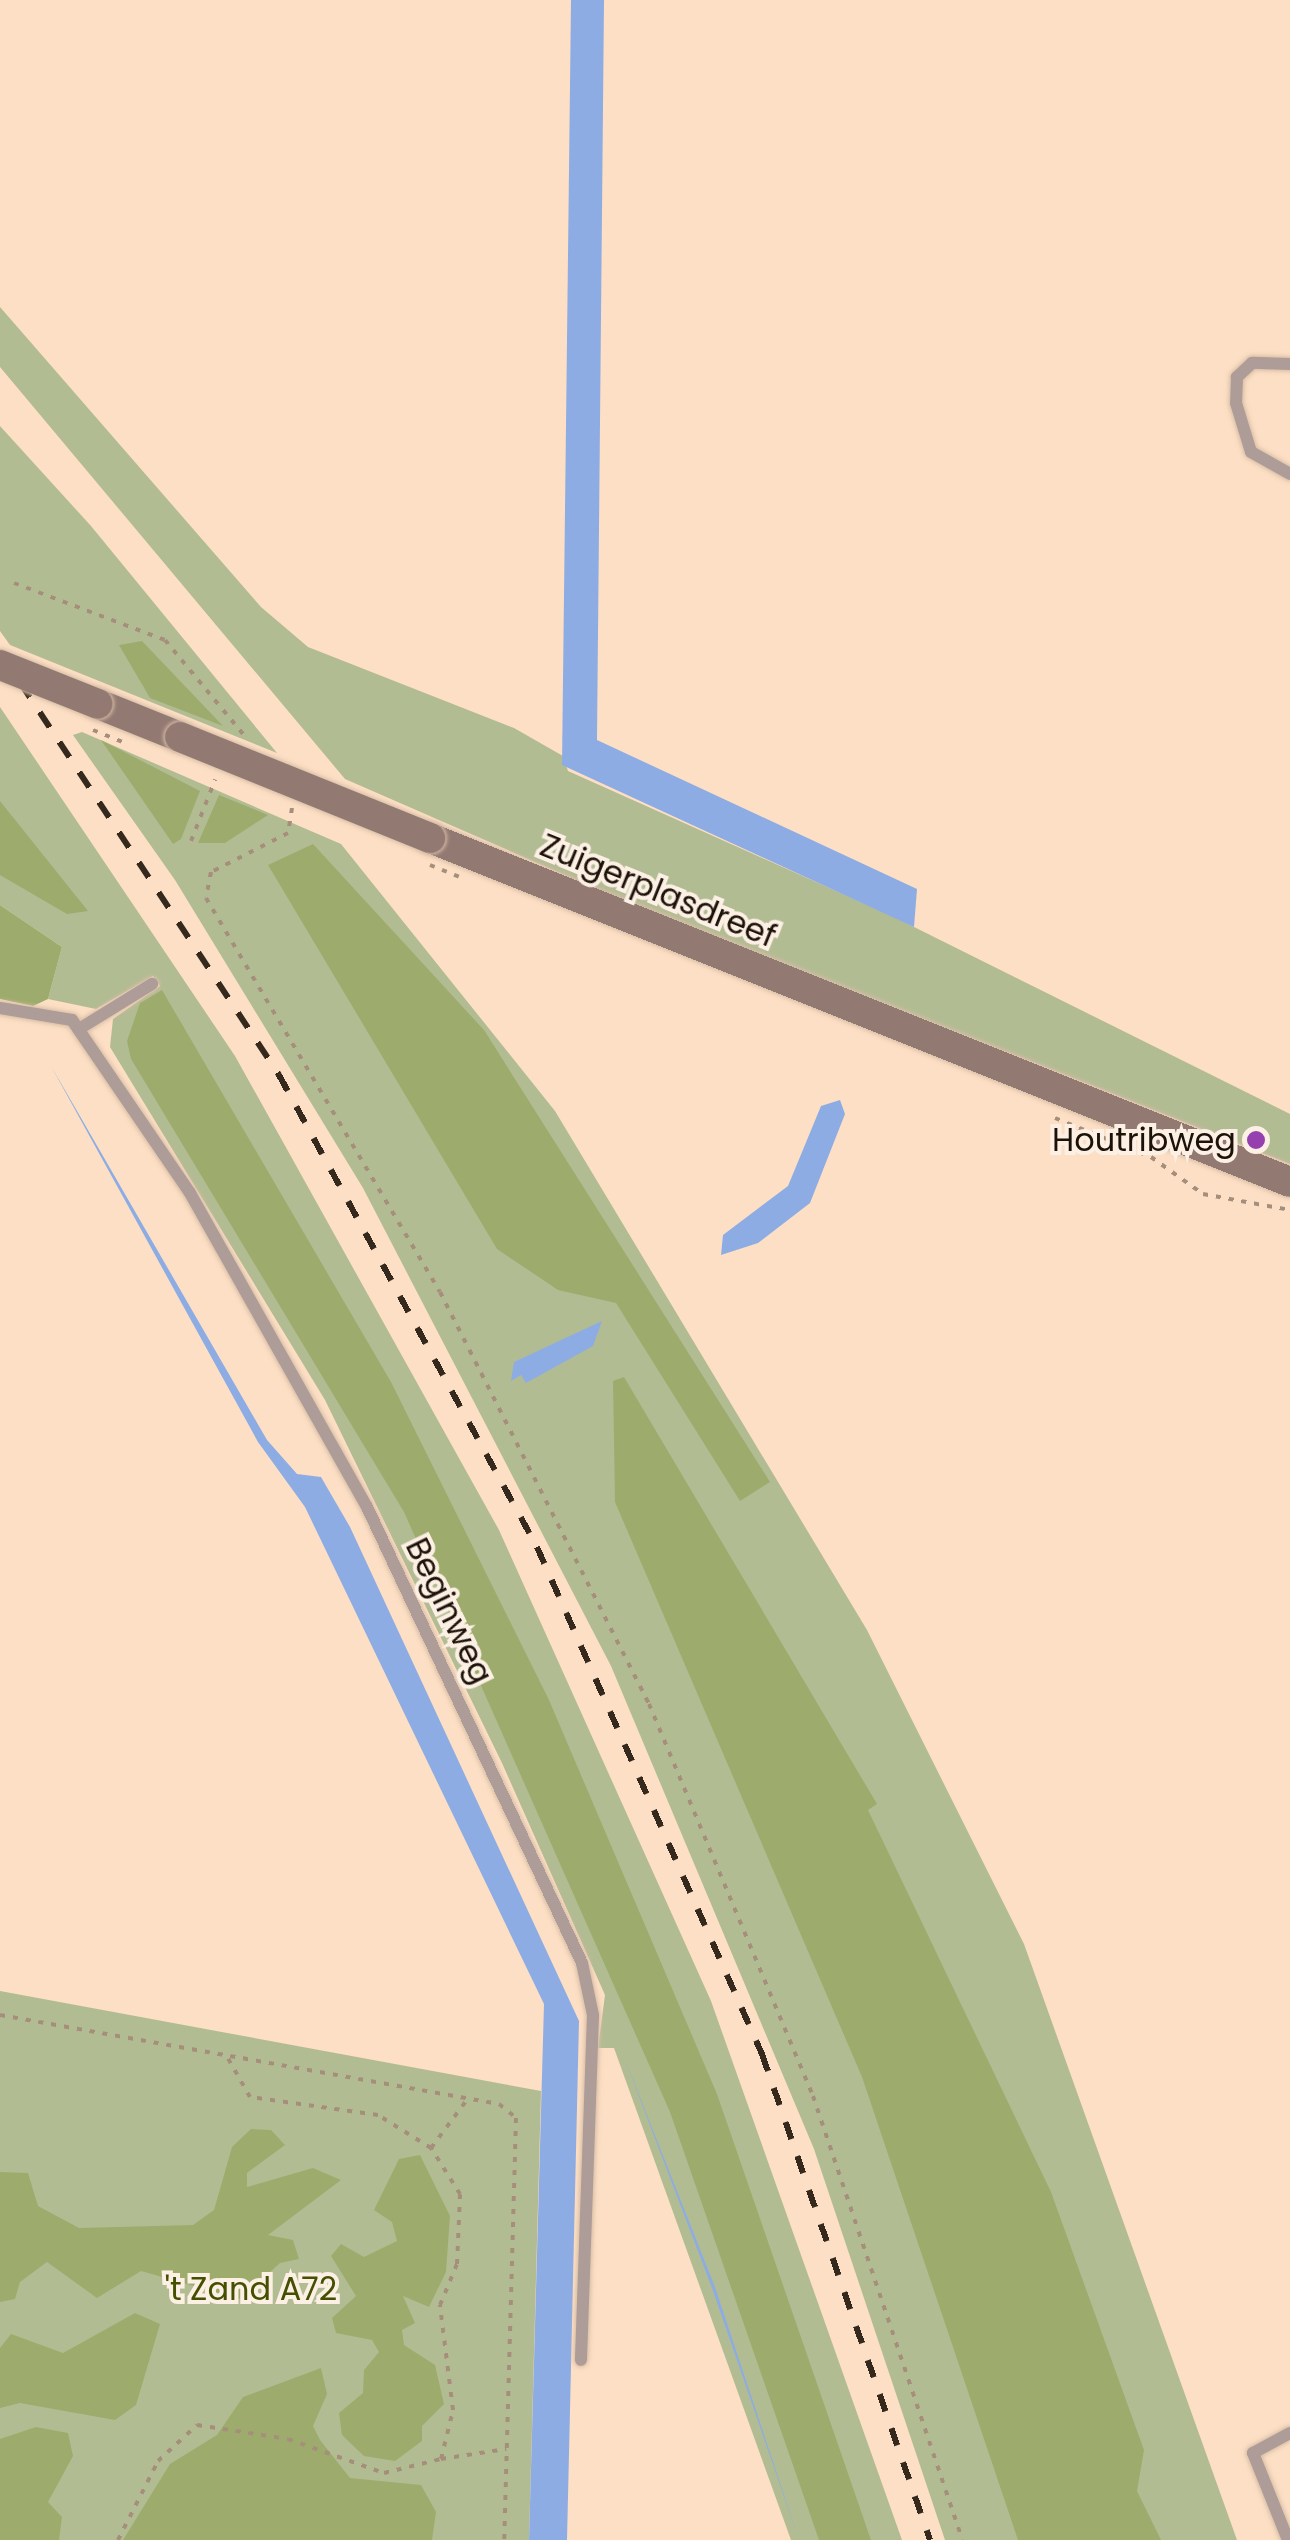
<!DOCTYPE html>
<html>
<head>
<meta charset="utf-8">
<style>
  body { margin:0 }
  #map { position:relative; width:1290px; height:2540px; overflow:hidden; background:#fcdfc4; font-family:Poppins,sans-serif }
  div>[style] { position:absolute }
  .green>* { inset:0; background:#b2bc93 }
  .forest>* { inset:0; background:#9dac6c }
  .water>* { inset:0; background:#8dace4 }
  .path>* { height:4px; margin-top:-2px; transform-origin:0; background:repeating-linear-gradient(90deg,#a58f7b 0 5px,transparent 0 13px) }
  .roads { filter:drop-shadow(0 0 2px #d8bea6) drop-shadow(0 0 2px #d8bea6) }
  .lane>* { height:12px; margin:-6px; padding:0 6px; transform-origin:6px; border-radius:6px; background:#ad9c97 }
  .secondary>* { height:30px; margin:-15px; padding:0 15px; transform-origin:15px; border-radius:15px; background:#927972 }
  .rail>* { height:6px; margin-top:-3px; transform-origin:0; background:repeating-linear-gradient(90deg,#35291d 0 18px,transparent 0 36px) }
  .path-bridge>* { height:4px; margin-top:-2px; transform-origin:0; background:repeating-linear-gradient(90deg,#a58f7b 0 5px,transparent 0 13px) }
  .bridges { filter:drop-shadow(0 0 2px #d8bea6) drop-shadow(0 0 2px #d8bea6) }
  .secondary-bridge>* { height:30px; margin:-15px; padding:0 15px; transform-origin:15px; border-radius:15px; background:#927972 }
  .dots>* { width:28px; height:28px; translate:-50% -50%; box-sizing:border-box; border:5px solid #fcf0e5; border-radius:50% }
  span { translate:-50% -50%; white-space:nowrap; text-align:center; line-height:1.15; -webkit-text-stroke:8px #fcf0e5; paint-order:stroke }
  .street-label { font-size:32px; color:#1c1208 }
  .poi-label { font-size:32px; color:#1c1208 }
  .right { translate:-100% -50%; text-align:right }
  .park-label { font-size:32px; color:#434f01 }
</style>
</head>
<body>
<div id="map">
  <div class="green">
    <i style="clip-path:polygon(0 307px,261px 607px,308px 647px,514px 728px,563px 756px,568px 771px,892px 916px,1290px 1114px,1290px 1164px,615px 897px,345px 779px,0 367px)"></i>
    <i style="clip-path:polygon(0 426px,91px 526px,277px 753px,10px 645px,0 631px)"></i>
    <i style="clip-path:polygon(0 707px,235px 1056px,499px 1530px,711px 2001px,902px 2540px,791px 2540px,614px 2048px,598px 2048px,605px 1995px,502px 1763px,325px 1400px,110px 1047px,113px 1019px,160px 986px,153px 976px,96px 1009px,48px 999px,62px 947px,0 905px)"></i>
    <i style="clip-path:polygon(82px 732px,341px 844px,555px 1111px,867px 1630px,1024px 1944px,1237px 2540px,945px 2540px,814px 2149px,611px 1666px,363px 1188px,175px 880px,73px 735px)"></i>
    <i style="clip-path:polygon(0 1991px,541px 2091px,529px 2540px,0 2540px)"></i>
  </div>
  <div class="forest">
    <i style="clip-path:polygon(142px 641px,223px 726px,150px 698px,119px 645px)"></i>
    <i style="clip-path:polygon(101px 740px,200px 791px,181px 839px,173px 844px)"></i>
    <i style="clip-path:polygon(219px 795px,268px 815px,225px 843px,198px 843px)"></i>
    <i style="clip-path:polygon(0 801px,88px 911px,67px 914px,0 875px)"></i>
    <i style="clip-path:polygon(313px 844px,484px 1030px,770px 1482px,740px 1501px,616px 1303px,558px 1290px,497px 1249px,268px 865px)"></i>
    <i style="clip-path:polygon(0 905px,62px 947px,48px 999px,33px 1006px,0 999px)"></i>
    <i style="clip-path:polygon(162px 990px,391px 1382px,549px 1700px,717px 2094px,871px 2540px,819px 2540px,670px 2112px,404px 1512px,131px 1059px,127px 1041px,140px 1003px)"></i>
    <i style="clip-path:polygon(624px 1377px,877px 1804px,868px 1810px,1051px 2192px,1144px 2450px,1137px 2491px,1161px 2540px,1018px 2540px,862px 2077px,615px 1502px,613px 1381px)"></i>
    <i style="clip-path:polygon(251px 2129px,271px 2130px,285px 2145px,247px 2173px,247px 2187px,313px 2168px,341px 2180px,268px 2235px,293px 2240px,299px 2259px,280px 2263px,240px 2299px,141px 2271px,97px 2298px,47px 2262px,20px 2282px,15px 2299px,0 2302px,0 2172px,28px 2173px,38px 2206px,79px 2228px,193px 2225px,214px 2210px,232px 2147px)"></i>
    <i style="clip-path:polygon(420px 2155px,450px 2216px,446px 2272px,429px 2307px,403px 2296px,415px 2323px,402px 2330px,404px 2345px,435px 2365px,444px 2404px,422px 2426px,422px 2441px,395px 2461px,364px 2456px,342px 2435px,339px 2413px,363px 2393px,364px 2370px,379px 2352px,372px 2340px,336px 2333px,332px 2318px,356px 2296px,331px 2256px,341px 2244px,364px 2257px,397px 2241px,392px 2222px,374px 2210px,399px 2159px)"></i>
    <i style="clip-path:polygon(135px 2313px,160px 2324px,136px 2405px,115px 2420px,20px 2403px,0 2408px,0 2348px,11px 2334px,63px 2353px)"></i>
    <i style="clip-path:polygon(321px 2368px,327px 2394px,313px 2426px,320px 2440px,350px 2478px,421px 2485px,436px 2512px,432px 2540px,123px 2540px,170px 2464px,217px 2435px,243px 2397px)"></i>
    <i style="clip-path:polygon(36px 2427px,68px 2433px,73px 2456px,48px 2502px,62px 2517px,59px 2540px,0 2540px,0 2439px)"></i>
  </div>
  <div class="water">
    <i style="clip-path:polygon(571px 0,604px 0,597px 740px,917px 889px,914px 927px,562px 765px)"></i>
    <i style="clip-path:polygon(51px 1066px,267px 1440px,297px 1474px,321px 1477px,350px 1527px,579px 2021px,567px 2540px,529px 2540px,544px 2004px,305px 1507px,258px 1442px)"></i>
    <i style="clip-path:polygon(840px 1100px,845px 1114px,810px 1203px,758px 1243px,721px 1255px,723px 1235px,788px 1186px,821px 1106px)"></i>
    <i style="clip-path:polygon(602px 1321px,593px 1346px,526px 1383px,521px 1375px,511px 1381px,514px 1362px)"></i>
    <i style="clip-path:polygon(622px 2052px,715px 2287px,799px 2540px,712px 2288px)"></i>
  </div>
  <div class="path">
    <i style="left:14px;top:583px;width:161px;rotate:20.7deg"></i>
    <i style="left:165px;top:640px;width:122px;rotate:50.3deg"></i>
    <i style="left:292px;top:808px;width:25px;rotate:99deg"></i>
    <i style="left:288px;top:833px;width:86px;rotate:153.1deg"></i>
    <i style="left:211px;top:872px;width:26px;rotate:101deg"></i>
    <i style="left:206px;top:898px;width:458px;rotate:59.3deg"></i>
    <i style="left:440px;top:1292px;width:462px;rotate:63.1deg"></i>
    <i style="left:649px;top:1704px;width:425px;rotate:67.3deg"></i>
    <i style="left:813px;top:2096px;width:468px;rotate:71.4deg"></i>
    <i style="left:191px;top:841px;width:66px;rotate:-68.5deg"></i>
    <i style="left:1055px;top:1118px;width:104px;rotate:22.1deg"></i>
    <i style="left:1151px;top:1157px;width:64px;rotate:35.4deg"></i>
    <i style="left:1203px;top:1194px;width:88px;rotate:10.4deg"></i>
    <i style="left:0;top:2015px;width:507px;rotate:10.11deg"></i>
    <i style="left:499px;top:2104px;width:22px;rotate:39deg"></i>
    <i style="left:516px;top:2118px;width:422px;rotate:91.6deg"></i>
    <i style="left:431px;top:2148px;width:59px;rotate:-53.3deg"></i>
    <i style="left:441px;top:2459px;width:66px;rotate:-8.7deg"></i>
    <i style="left:118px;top:2540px;width:89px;rotate:-63.1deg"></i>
    <i style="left:158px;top:2461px;width:53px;rotate:-42.7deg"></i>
    <i style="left:197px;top:2425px;width:92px;rotate:8.7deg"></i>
    <i style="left:288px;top:2439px;width:102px;rotate:19.5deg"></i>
    <i style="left:384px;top:2473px;width:59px;rotate:-13.8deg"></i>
    <i style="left:441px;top:2459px;width:50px;rotate:-76.2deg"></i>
    <i style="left:453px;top:2410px;width:106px;rotate:-97.1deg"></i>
    <i style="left:440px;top:2305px;width:44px;rotate:-67.5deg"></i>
    <i style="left:457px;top:2264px;width:70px;rotate:-87.5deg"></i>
    <i style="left:460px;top:2194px;width:54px;rotate:-122.2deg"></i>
    <i style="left:431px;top:2148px;width:62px;rotate:-148.1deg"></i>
    <i style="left:378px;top:2115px;width:129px;rotate:-172deg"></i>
    <i style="left:250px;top:2097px;width:48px;rotate:-119.7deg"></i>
  </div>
  <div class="roads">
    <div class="lane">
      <i style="left:1290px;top:364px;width:38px;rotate:-178deg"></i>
      <i style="left:1252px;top:363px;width:21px;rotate:137deg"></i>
      <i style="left:1237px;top:377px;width:26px;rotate:92deg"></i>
      <i style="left:1236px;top:403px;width:51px;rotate:73deg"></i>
      <i style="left:1251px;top:452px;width:45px;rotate:29.4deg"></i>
      <i style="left:0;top:1008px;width:73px;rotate:9.5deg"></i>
      <i style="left:72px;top:1020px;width:209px;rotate:55.7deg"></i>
      <i style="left:190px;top:1193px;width:360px;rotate:60.6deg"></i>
      <i style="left:367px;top:1507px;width:504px;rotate:64.76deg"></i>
      <i style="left:582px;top:1963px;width:53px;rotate:78.1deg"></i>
      <i style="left:593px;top:2015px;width:345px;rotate:92deg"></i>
      <i style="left:79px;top:1029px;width:86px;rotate:-31.7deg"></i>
      <i style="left:1288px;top:2540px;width:94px;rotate:-111.9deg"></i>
      <i style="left:1253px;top:2453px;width:42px;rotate:-28.4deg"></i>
    </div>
    <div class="secondary">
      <i style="left:98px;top:704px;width:88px;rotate:21.9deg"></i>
      <i style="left:430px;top:838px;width:926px;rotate:21.8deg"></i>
    </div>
  </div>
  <div class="rail">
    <i style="left:0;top:652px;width:507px;rotate:56.59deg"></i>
    <i style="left:279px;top:1075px;width:538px;rotate:61.34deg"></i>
    <i style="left:537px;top:1547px;width:555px;rotate:66.07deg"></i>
    <i style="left:762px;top:2054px;width:514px;rotate:70.93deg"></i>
  </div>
  <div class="path-bridge">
    <i style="left:93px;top:730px;width:35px;rotate:22deg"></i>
    <i style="left:430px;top:865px;width:35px;rotate:22deg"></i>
  </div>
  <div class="bridges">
    <div class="secondary-bridge">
      <i style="left:0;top:665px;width:105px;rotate:21.7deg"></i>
      <i style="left:180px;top:737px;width:270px;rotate:22deg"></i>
    </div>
  </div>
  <div class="dots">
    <i style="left:1256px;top:1140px;background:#9540ae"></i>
  </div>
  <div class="street-label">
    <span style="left:658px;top:891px;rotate:22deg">Zuigerplasdreef</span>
    <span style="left:449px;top:1611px;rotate:64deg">Beginweg</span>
  </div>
  <div class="poi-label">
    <span class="right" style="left:1236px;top:1140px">Houtribweg</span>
  </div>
  <div class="park-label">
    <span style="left:251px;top:2289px">'t Zand A72</span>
  </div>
</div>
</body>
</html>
